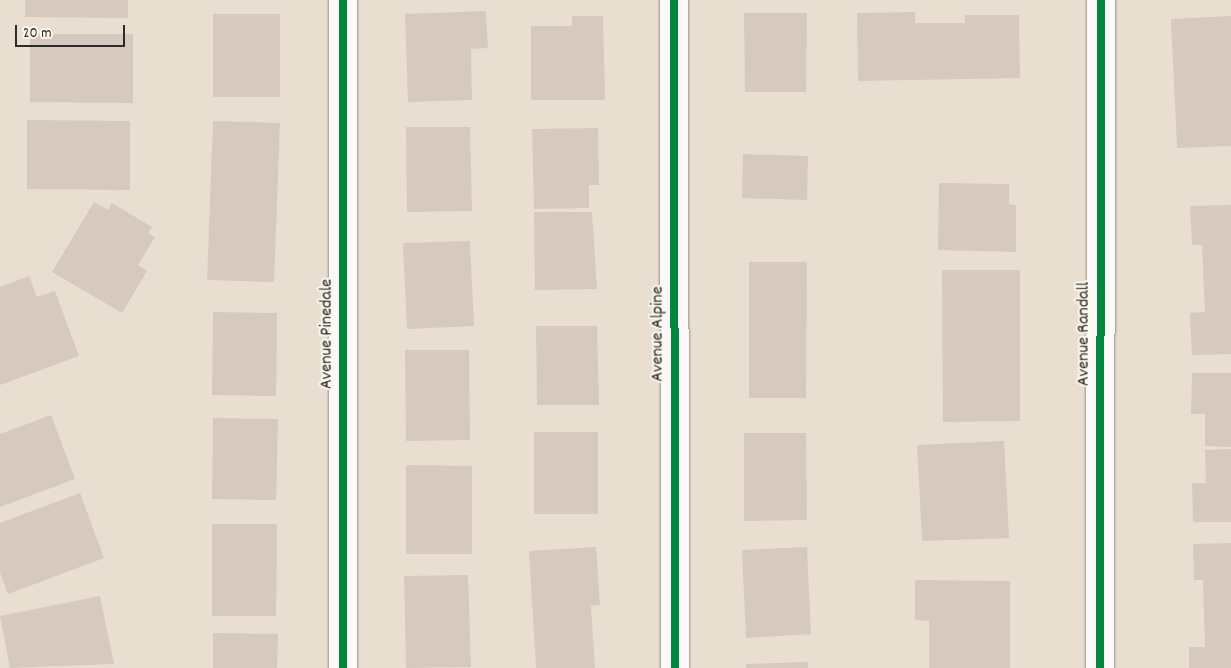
<!DOCTYPE html>
<html>
<head>
<meta charset="utf-8">
<style>
  body { margin:0 }
  #map { position:relative; width:1231px; height:668px; overflow:hidden; background:#e8dfd0; font-family:Dekko,sans-serif }
  div>[style] { position:absolute }
  .building>* { inset:0; background:#d7c9c0 }
  .roads { filter:drop-shadow(0 0 1px #8f8b83) drop-shadow(0 0 1px #8f8b83) }
  .street>* { height:28px; margin:-14px; padding:0 14px; transform-origin:14px; border-radius:14px; background:#fcfaf8 }
  .cycleway>* { height:8px; margin:-4px; padding:0 4px; transform-origin:4px; border-radius:4px; background:#00873e }
  span { translate:-50% -50%; white-space:nowrap; text-align:center; line-height:1.15; -webkit-text-stroke:4px #fbf7ec; paint-order:stroke }
  .street-label { font-size:18px; color:#2b2b2b }
  .scale { position:absolute; left:15px; top:25px; width:110px; height:22px; box-sizing:border-box; border:2px solid #2b2b2b; border-top:0; padding-left:6px; font-size:15px; line-height:18px; white-space:nowrap; color:#2b2b2b; -webkit-text-stroke:4px #fbf7ec; paint-order:stroke }
</style>
</head>
<body>
<div id="map">
  <div class="building">
    <i style="clip-path:polygon(25px 0,128px 0,128px 18px,25px 17px)"></i>
    <i style="clip-path:polygon(486px 11px,488px 48px,471px 49px,472px 100px,408px 102px,405px 14px)"></i>
    <i style="clip-path:polygon(915px 12px,915px 23px,965px 23px,965px 15px,1019px 15px,1020px 78px,858px 81px,857px 13px)"></i>
    <i style="clip-path:polygon(744px 13px,807px 13px,806px 92px,745px 92px)"></i>
    <i style="clip-path:polygon(213px 14px,280px 14px,280px 97px,213px 97px)"></i>
    <i style="clip-path:polygon(572px 16px,603px 16px,605px 100px,531px 100px,531px 26px,572px 26px)"></i>
    <i style="clip-path:polygon(1231px 16px,1231px 146px,1177px 148px,1171px 19px)"></i>
    <i style="clip-path:polygon(30px 34px,133px 34px,133px 103px,30px 102px)"></i>
    <i style="clip-path:polygon(27px 120px,130px 121px,130px 190px,27px 189px)"></i>
    <i style="clip-path:polygon(213px 121px,280px 123px,274px 282px,207px 280px)"></i>
    <i style="clip-path:polygon(406px 127px,470px 127px,472px 211px,407px 212px)"></i>
    <i style="clip-path:polygon(598px 128px,599px 185px,589px 185px,589px 208px,534px 209px,532px 129px)"></i>
    <i style="clip-path:polygon(743px 154px,808px 156px,807px 200px,742px 198px)"></i>
    <i style="clip-path:polygon(939px 183px,1009px 184px,1009px 204px,1016px 205px,1016px 252px,938px 250px)"></i>
    <i style="clip-path:polygon(94px 202px,108px 210px,112px 203px,152px 227px,148px 233px,155px 237px,138px 265px,147px 271px,122px 313px,52px 272px)"></i>
    <i style="clip-path:polygon(1231px 205px,1231px 354px,1192px 355px,1190px 313px,1205px 312px,1202px 245px,1192px 245px,1190px 206px)"></i>
    <i style="clip-path:polygon(534px 212px,592px 212px,597px 289px,535px 290px)"></i>
    <i style="clip-path:polygon(470px 241px,474px 326px,407px 329px,403px 243px)"></i>
    <i style="clip-path:polygon(749px 262px,807px 262px,806px 398px,749px 398px)"></i>
    <i style="clip-path:polygon(942px 270px,1020px 270px,1020px 421px,943px 422px)"></i>
    <i style="clip-path:polygon(29px 276px,37px 297px,55px 291px,79px 356px,0 385px,0 287px)"></i>
    <i style="clip-path:polygon(213px 312px,277px 313px,276px 396px,212px 395px)"></i>
    <i style="clip-path:polygon(536px 326px,597px 326px,599px 405px,537px 405px)"></i>
    <i style="clip-path:polygon(405px 350px,469px 350px,470px 440px,406px 441px)"></i>
    <i style="clip-path:polygon(1192px 373px,1231px 373px,1231px 447px,1205px 446px,1205px 414px,1191px 414px)"></i>
    <i style="clip-path:polygon(51px 415px,75px 479px,0 507px,0 434px)"></i>
    <i style="clip-path:polygon(213px 418px,278px 419px,276px 500px,212px 499px)"></i>
    <i style="clip-path:polygon(534px 432px,598px 432px,598px 514px,534px 514px)"></i>
    <i style="clip-path:polygon(744px 433px,806px 433px,807px 520px,744px 521px)"></i>
    <i style="clip-path:polygon(1004px 441px,1009px 538px,922px 541px,917px 445px)"></i>
    <i style="clip-path:polygon(1231px 449px,1231px 522px,1193px 522px,1192px 483px,1206px 483px,1205px 450px)"></i>
    <i style="clip-path:polygon(406px 465px,472px 466px,472px 554px,406px 554px)"></i>
    <i style="clip-path:polygon(80px 493px,104px 558px,8px 594px,0 573px,0 523px)"></i>
    <i style="clip-path:polygon(212px 524px,277px 524px,276px 616px,212px 616px)"></i>
    <i style="clip-path:polygon(1231px 543px,1231px 668px,1189px 668px,1189px 647px,1205px 647px,1203px 580px,1194px 580px,1193px 544px)"></i>
    <i style="clip-path:polygon(596px 547px,600px 605px,591px 606px,595px 668px,536px 668px,529px 551px)"></i>
    <i style="clip-path:polygon(807px 547px,811px 634px,746px 638px,742px 550px)"></i>
    <i style="clip-path:polygon(468px 575px,471px 667px,406px 668px,404px 576px)"></i>
    <i style="clip-path:polygon(915px 580px,1010px 581px,1010px 668px,929px 668px,929px 621px,915px 620px)"></i>
    <i style="clip-path:polygon(100px 596px,114px 664px,10px 668px,0 616px)"></i>
    <i style="clip-path:polygon(213px 633px,278px 634px,277px 668px,213px 668px)"></i>
    <i style="clip-path:polygon(808px 662px,808px 668px,746px 668px,746px 664px)"></i>
  </div>
  <div class="roads">
    <div class="street">
      <i style="left:343px;top:0;width:668px;rotate:90deg"></i>
      <i style="left:674px;top:0;width:668px;rotate:89.91deg"></i>
      <i style="left:1100px;top:668px;width:668px;rotate:-89.91deg"></i>
    </div>
  </div>
  <div class="cycleway">
    <i style="left:343px;top:0;width:668px;rotate:90deg"></i>
    <i style="left:674px;top:0;width:668px;rotate:89.91deg"></i>
    <i style="left:1100px;top:668px;width:668px;rotate:-89.91deg"></i>
  </div>
  <div class="street-label">
    <span style="left:328px;top:334px;rotate:-90deg">Avenue Pinedale</span>
    <span style="left:659px;top:334px;rotate:-90deg">Avenue Alpine</span>
    <span style="left:1085px;top:334px;rotate:-90deg">Avenue Randall</span>
  </div>
  <div class="scale">20 m</div>
</div>
</body>
</html>
